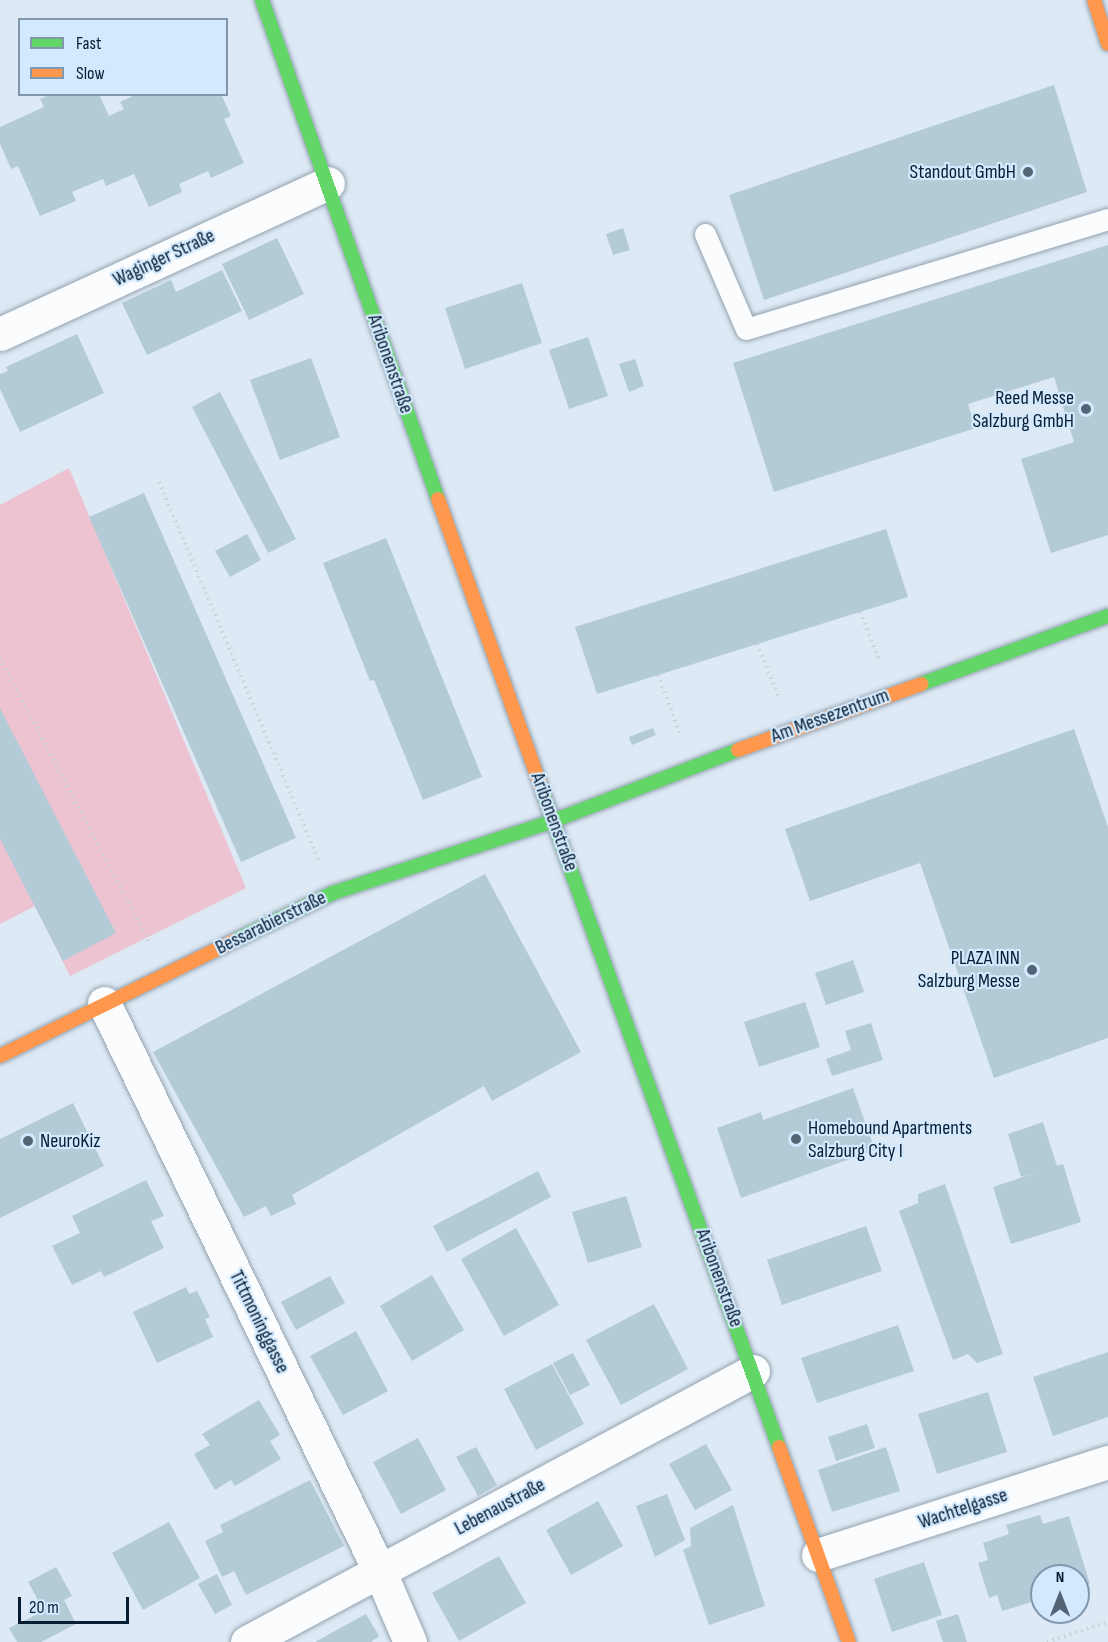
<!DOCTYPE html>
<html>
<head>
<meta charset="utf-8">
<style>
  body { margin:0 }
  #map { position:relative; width:1108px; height:1642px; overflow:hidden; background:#dde9f4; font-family:"Sofia Sans Condensed",sans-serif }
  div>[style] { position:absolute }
  .green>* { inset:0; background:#eec3d1 }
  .building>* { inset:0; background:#b3cbd7 }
  .path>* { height:4px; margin-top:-2px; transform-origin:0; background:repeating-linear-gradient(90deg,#ced1d5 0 1.5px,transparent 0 6px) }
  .roads { filter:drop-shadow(0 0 2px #93a2b0) drop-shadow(0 0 2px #93a2b0) }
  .lane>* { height:21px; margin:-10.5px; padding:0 10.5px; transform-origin:10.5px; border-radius:10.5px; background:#fafcfd }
  .street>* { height:33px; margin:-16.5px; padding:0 16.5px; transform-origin:16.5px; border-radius:16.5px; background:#fafcfd }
  .fast>* { height:14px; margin:-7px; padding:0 7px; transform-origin:7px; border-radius:7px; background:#63d668 }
  .slow>* { height:14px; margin:-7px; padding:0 7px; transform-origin:7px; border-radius:7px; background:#ff974d }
  .dots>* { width:16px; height:16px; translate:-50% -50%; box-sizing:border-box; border:3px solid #d3e9fe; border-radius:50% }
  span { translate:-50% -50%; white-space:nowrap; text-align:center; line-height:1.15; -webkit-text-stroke:4.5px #d3e9fe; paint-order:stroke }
  .poi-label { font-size:20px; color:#071d31 }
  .right { translate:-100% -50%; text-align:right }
  .left { translate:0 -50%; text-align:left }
  .street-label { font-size:20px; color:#071d31 }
  .legend { position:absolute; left:18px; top:18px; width:210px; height:78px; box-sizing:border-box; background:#d3e9fe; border:2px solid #8197ac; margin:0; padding:8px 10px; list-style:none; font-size:18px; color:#071d31 }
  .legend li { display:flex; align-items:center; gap:12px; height:30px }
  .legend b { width:30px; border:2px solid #8197ac }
  .north { position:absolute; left:1030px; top:1564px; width:60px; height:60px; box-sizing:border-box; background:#d3e9fe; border:2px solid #8197ac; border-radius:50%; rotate:0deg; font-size:16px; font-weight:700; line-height:24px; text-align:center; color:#071d31 }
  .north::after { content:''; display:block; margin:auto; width:21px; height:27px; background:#526475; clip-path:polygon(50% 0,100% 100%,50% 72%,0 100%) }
  .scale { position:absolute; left:18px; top:1597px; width:111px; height:27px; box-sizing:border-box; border:3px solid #071d31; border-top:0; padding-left:8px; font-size:18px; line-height:21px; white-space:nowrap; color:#071d31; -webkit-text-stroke:4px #d3e9fe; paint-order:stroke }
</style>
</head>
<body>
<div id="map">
  <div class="green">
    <i style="clip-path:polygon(69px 468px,246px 888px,70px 976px,35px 906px,0 924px,0 505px)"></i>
  </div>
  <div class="building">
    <i style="clip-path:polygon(1054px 85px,1087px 192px,764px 300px,729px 195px)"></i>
    <i style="clip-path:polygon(51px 94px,99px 94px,109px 116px,124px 109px,120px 102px,137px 94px,221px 94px,231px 116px,224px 119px,244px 163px,211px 178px,208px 171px,179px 184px,182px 192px,149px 207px,134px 174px,106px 186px,103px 179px,72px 192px,76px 201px,40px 216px,18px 166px,11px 169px,0 144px,0 127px,44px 107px,40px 99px)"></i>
    <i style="clip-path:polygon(623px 228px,630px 250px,613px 255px,606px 234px)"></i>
    <i style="clip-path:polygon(277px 238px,304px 294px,249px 320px,222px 264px)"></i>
    <i style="clip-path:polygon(1108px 245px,1108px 535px,1051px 553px,1021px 459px,1074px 442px,1054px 377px,968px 404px,976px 428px,774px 492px,733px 363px)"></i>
    <i style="clip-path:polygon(222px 270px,242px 311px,147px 355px,122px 303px,171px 280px,176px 292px)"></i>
    <i style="clip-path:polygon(522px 283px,542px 343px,465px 369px,445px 308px)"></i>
    <i style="clip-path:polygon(77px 334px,104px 393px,20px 432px,0 389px,0 374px,8px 371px,6px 367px)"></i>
    <i style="clip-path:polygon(588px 337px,608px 396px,569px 409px,549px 350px)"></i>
    <i style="clip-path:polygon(311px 358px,340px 437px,280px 460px,250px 380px)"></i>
    <i style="clip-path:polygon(635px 359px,644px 386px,629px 392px,619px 364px)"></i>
    <i style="clip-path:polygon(220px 392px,296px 539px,268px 553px,192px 407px)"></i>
    <i style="clip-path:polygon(144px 493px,296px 838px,241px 862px,89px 517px)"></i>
    <i style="clip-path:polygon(886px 529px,908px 597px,597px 694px,575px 627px)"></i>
    <i style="clip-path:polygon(247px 534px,261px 560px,230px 577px,215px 551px)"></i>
    <i style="clip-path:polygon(386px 538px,482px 777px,423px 800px,374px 680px,370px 681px,323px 563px)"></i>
    <i style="clip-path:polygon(0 708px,116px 933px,63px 961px,0 839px)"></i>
    <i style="clip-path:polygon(653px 728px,656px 735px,632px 745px,629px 737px)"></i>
    <i style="clip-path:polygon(1074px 729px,1108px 827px,1108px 1038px,994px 1078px,920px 863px,810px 901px,785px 829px)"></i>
    <i style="clip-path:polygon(485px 874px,581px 1052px,492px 1101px,484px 1086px,292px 1195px,296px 1204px,271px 1216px,266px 1206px,244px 1217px,153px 1052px)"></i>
    <i style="clip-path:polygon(853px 960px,864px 992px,826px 1005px,815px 973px)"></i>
    <i style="clip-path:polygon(805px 1002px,820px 1047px,759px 1067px,744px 1022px)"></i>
    <i style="clip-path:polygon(871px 1023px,883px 1060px,832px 1076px,826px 1059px,851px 1050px,845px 1031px)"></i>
    <i style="clip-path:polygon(853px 1088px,875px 1150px,741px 1198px,717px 1128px,761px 1112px,763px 1120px)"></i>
    <i style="clip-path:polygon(73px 1103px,104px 1166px,0 1218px,0 1139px)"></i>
    <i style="clip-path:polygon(1043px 1122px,1057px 1166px,1063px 1164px,1081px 1222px,1011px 1244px,993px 1187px,1038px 1172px,1021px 1177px,1008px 1134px)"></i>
    <i style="clip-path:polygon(538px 1171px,551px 1197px,447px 1252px,433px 1226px)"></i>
    <i style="clip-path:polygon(146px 1180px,164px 1216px,151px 1221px,164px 1248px,104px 1277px,101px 1271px,72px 1285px,52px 1246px,80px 1233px,72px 1216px)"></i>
    <i style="clip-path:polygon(945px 1184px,1003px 1354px,977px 1363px,968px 1354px,953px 1360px,899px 1211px,918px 1203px,918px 1194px)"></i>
    <i style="clip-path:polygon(626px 1196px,642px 1247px,588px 1263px,572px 1212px)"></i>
    <i style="clip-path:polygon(866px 1226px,882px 1271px,782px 1305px,767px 1260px)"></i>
    <i style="clip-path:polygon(516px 1228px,559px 1305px,504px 1336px,461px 1259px)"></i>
    <i style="clip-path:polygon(432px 1275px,464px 1330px,412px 1361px,380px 1306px)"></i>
    <i style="clip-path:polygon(330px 1276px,345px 1303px,296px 1330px,281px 1302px)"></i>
    <i style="clip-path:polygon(186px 1287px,189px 1294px,197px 1291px,210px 1317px,205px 1319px,213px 1337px,157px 1363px,133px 1312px)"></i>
    <i style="clip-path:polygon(654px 1304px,688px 1369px,621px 1405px,586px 1340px)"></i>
    <i style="clip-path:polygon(898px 1325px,914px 1371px,817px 1403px,801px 1358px)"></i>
    <i style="clip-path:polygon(356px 1331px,388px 1391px,343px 1415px,310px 1356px)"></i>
    <i style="clip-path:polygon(1108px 1352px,1108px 1417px,1053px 1436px,1033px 1377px)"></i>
    <i style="clip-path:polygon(573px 1353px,590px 1385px,570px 1395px,553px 1363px)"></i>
    <i style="clip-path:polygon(552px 1364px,584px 1424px,536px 1450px,504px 1389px)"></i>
    <i style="clip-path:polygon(988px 1392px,1007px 1452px,937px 1474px,918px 1414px)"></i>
    <i style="clip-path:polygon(259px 1400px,280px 1435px,270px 1441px,281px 1459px,235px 1486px,231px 1480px,215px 1490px,194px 1454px,210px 1445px,202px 1434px)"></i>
    <i style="clip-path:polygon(867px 1424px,875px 1448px,836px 1461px,828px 1437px)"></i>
    <i style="clip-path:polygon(418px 1438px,446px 1490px,401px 1514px,373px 1462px)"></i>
    <i style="clip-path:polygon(706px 1444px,732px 1490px,695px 1510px,669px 1464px)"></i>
    <i style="clip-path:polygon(476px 1447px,497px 1485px,478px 1496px,456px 1457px)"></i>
    <i style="clip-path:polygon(886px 1447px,900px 1491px,832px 1512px,818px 1470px)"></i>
    <i style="clip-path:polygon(310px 1480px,344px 1546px,246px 1595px,234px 1571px,222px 1577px,205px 1541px,223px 1532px,220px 1525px)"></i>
    <i style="clip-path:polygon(667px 1494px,685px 1540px,655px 1557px,636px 1506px)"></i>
    <i style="clip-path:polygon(598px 1501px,623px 1546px,571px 1575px,546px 1530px)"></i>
    <i style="clip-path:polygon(733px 1505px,765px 1606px,709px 1625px,683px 1550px,691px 1546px,690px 1528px)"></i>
    <i style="clip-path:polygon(1040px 1515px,1043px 1524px,1069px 1516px,1090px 1584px,1078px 1588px,1078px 1576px,1042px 1576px,1042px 1599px,1002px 1611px,997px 1595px,989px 1598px,978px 1563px,988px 1560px,983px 1543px,1009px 1534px,1006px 1525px)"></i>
    <i style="clip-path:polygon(169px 1522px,200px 1578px,143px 1610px,112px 1553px)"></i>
    <i style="clip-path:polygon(499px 1556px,526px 1603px,459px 1641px,432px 1593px)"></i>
    <i style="clip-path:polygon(924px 1562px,942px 1615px,892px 1632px,874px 1579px)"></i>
    <i style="clip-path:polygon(56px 1567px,72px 1596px,64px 1600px,76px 1624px,41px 1642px,17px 1642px,9px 1628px,44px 1611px,28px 1582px)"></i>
    <i style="clip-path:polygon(217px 1574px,232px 1605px,215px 1614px,198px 1584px)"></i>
    <i style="clip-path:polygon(366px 1614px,379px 1636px,371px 1642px,315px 1642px)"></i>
    <i style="clip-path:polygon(958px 1614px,967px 1642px,943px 1642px,936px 1621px)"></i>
  </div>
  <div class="path">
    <i style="left:159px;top:482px;width:410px;rotate:67.1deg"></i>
    <i style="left:860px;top:612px;width:54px;rotate:68.2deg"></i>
    <i style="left:757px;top:644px;width:60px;rotate:67.3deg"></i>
    <i style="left:0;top:658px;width:324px;rotate:62.4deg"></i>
    <i style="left:658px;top:675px;width:63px;rotate:69.6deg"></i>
    <i style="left:1047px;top:1642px;width:64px;rotate:-18.2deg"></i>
  </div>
  <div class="roads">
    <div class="lane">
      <i style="left:705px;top:234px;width:103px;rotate:66.7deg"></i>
      <i style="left:746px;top:329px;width:378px;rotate:-16.9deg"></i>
    </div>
    <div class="street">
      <i style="left:0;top:334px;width:361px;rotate:-24.7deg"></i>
      <i style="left:104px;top:1003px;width:632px;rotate:64.12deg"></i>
      <i style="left:380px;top:1572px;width:76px;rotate:66.8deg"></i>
      <i style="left:818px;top:1555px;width:305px;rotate:-17.8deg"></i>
      <i style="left:247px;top:1642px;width:574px;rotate:-28.17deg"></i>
    </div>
    <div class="fast">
      <i style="left:262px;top:0;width:529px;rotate:70.57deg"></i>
      <i style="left:921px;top:684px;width:199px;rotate:-20deg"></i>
      <i style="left:543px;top:793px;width:695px;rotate:70.16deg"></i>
      <i style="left:234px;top:941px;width:110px;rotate:-25.9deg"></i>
      <i style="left:333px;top:893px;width:231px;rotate:-18.1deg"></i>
      <i style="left:553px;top:821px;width:198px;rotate:-21deg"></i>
    </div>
    <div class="slow">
      <i style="left:1094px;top:0;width:46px;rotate:72.3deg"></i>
      <i style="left:438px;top:499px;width:312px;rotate:70.3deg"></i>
      <i style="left:738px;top:750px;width:195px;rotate:-19.8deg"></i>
      <i style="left:0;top:1056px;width:261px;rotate:-26.2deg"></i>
      <i style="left:779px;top:1447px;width:207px;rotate:70.3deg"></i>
    </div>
  </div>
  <div class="dots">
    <i style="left:1028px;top:172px;background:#526475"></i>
    <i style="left:1086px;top:409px;background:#526475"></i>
    <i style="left:1032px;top:970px;background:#526475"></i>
    <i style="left:796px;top:1139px;background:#526475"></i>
    <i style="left:28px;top:1141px;background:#526475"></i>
  </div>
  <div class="poi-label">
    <span class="right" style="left:1016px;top:172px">Standout GmbH</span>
    <span class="right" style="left:1074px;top:410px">Reed Messe<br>Salzburg GmbH</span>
    <span class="right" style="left:1020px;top:970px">PLAZA INN<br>Salzburg Messe</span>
    <span class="left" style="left:808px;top:1140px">Homebound Apartments<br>Salzburg City I</span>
    <span class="left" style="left:40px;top:1141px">NeuroKiz</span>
  </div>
  <div class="street-label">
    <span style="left:164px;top:258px;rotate:-25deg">Waginger Straße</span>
    <span style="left:390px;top:364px;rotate:71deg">Aribonenstraße</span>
    <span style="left:830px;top:716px;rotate:-20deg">Am Messezentrum</span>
    <span style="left:554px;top:822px;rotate:70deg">Aribonenstraße</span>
    <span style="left:271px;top:923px;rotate:-26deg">Bessarabierstraße</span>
    <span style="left:719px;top:1278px;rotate:70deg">Aribonenstraße</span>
    <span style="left:259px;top:1322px;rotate:64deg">Tittmoninggasse</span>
    <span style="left:500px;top:1507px;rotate:-28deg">Lebenaustraße</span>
    <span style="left:963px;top:1509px;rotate:-18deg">Wachtelgasse</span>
  </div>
  <ul class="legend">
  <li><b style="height:8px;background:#63d668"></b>Fast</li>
  <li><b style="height:8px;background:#ff974d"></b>Slow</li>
  </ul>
  <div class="north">N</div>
  <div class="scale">20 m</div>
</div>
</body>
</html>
